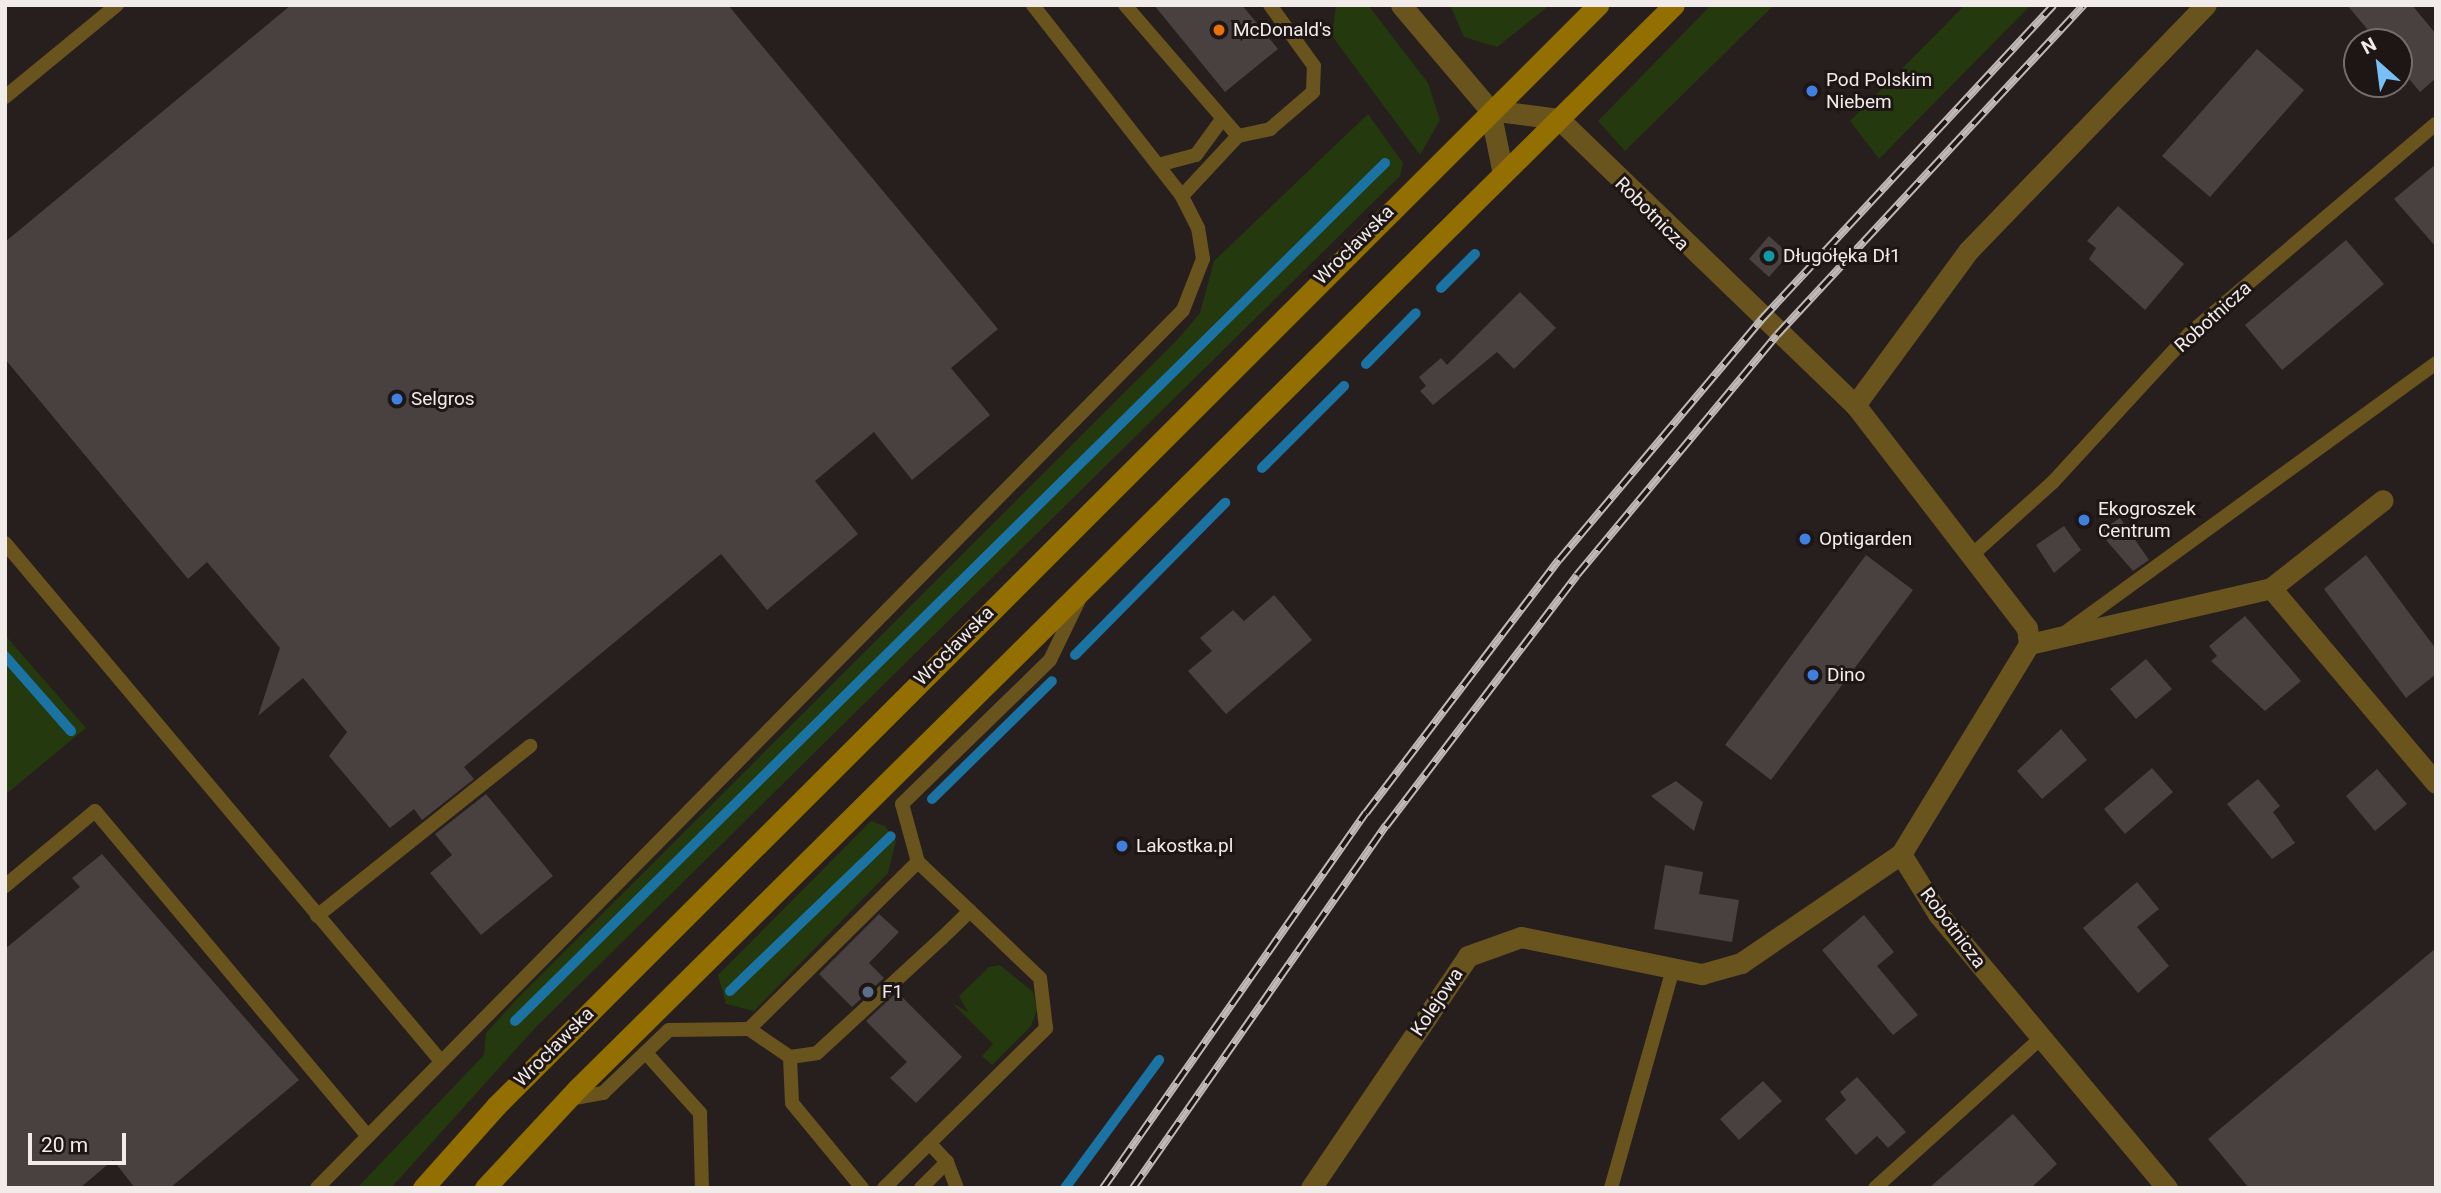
<!DOCTYPE html>
<html>
<head>
<meta charset="utf-8">
<style>
  body { margin:0 }
  #map { position:relative; width:2441px; height:1193px; overflow:hidden; background:#261f1d; font-family:Roboto,sans-serif }
  div>[style] { position:absolute }
  .green>* { inset:0; background:#24390d }
  .stream>* { height:10px; margin:-5px; padding:0 5px; transform-origin:5px; border-radius:5px; background:#1b73a3 }
  .building>* { inset:0; background:#49413f }
  .service>* { height:14px; margin:-7px; padding:0 7px; transform-origin:7px; border-radius:7px; background:#69541e }
  .minor>* { height:21px; margin:-10.5px; padding:0 10.5px; transform-origin:10.5px; border-radius:10.5px; background:#69541e }
  .secondary>* { height:21px; margin:-10.5px; padding:0 10.5px; transform-origin:10.5px; border-radius:10.5px; background:#926f00 }
  .rail>* { height:8px; margin-top:-4px; transform-origin:0; background:repeating-linear-gradient(90deg,#1d1614 0 16px,#bfb9b7 0 32px); box-sizing:border-box; border-block:2px solid #bfb9b7 }
  .dots>* { width:19px; height:19px; translate:-50% -50%; box-sizing:border-box; border:4px solid #1d1614; border-radius:50% }
  span { translate:-50% -50%; white-space:nowrap; text-align:center; line-height:1.15; -webkit-text-stroke:6px #1d1614; paint-order:stroke }
  .poi-label { font-size:19px; color:#f1ecea }
  .left { translate:0 -50%; text-align:left }
  .street-label { font-size:19px; color:#f1ecea }
  .frame { position:absolute; inset:0; border:7px solid #f1ecea; pointer-events:none }
  .north { position:absolute; left:2343px; top:28px; width:70px; height:70px; box-sizing:border-box; background:#1d1614; border:2px solid #726c6a; border-radius:50%; rotate:332deg; font-size:19px; font-weight:700; line-height:28px; text-align:center; color:#f1ecea }
  .north::after { content:''; display:block; margin:auto; width:24px; height:32px; background:#78bff7; clip-path:polygon(50% 0,100% 100%,50% 72%,0 100%) }
  .scale { position:absolute; left:28px; top:1133px; width:98px; height:32px; box-sizing:border-box; border:4px solid #f1ecea; border-top:0; padding-left:9px; font-size:21px; line-height:24px; white-space:nowrap; color:#f1ecea; -webkit-text-stroke:5px #1d1614; paint-order:stroke }
</style>
</head>
<body>
<div id="map">
  <div class="green">
    <i style="clip-path:polygon(1336px 5px,1368px 5px,1428px 83px,1440px 120px,1420px 155px,1332px 36px)"></i>
    <i style="clip-path:polygon(1450px 5px,1550px 5px,1497px 47px,1464px 37px)"></i>
    <i style="clip-path:polygon(1711px 5px,1774px 5px,1625px 151px,1598px 121px)"></i>
    <i style="clip-path:polygon(1965px 5px,2031px 5px,1879px 159px,1850px 121px)"></i>
    <i style="clip-path:polygon(1368px 114px,1403px 163px,1400px 176px,535px 1028px,391px 1188px,357px 1188px,484px 1055px,486px 1033px,516px 1000px,1178px 339px,1200px 313px,1214px 261px)"></i>
    <i style="clip-path:polygon(5px 635px,86px 728px,5px 795px)"></i>
    <i style="clip-path:polygon(871px 821px,885px 826px,896px 841px,888px 873px,754px 1011px,726px 1004px,718px 975px)"></i>
    <i style="clip-path:polygon(1000px 965px,1033px 992px,1037px 1009px,1031px 1026px,992px 1065px,982px 1056px,993px 1044px,952px 1003px,968px 1012px,959px 996px,989px 967px)"></i>
  </div>
  <div class="stream">
    <i style="left:1441px;top:288px;width:48px;rotate:-45deg"></i>
    <i style="left:1366px;top:364px;width:71px;rotate:-45.6deg"></i>
    <i style="left:1262px;top:468px;width:116px;rotate:-45deg"></i>
    <i style="left:1075px;top:655px;width:214px;rotate:-45.4deg"></i>
    <i style="left:5px;top:656px;width:100px;rotate:48.7deg"></i>
    <i style="left:932px;top:799px;width:168px;rotate:-44.5deg"></i>
    <i style="left:730px;top:991px;width:223px;rotate:-43.9deg"></i>
    <i style="left:515px;top:1021px;width:1222px;rotate:-44.6deg"></i>
    <i style="left:1065px;top:1188px;width:159px;rotate:-53.7deg"></i>
  </div>
  <div class="building">
    <i style="clip-path:polygon(291px 5px,728px 5px,998px 329px,951px 368px,990px 415px,912px 480px,874px 432px,815px 481px,858px 534px,767px 610px,721px 554px,464px 767px,474px 779px,422px 820px,414px 809px,390px 828px,329px 756px,347px 732px,303px 678px,258px 716px,280px 648px,207px 562px,188px 579px,5px 359px,5px 242px)"></i>
    <i style="clip-path:polygon(1154px 5px,1242px 5px,1278px 49px,1225px 92px)"></i>
    <i style="clip-path:polygon(2347px 5px,2412px 5px,2436px 34px,2436px 78px,2420px 92px,2399px 67px,2399px 42px,2378px 42px)"></i>
    <i style="clip-path:polygon(2257px 49px,2304px 90px,2210px 197px,2162px 156px)"></i>
    <i style="clip-path:polygon(2436px 164px,2436px 247px,2394px 199px)"></i>
    <i style="clip-path:polygon(2118px 206px,2184px 264px,2145px 310px,2089px 259px,2096px 248px,2087px 241px)"></i>
    <i style="clip-path:polygon(1769px 236px,1789px 254px,1769px 277px,1749px 259px)"></i>
    <i style="clip-path:polygon(2346px 240px,2384px 284px,2282px 370px,2245px 325px)"></i>
    <i style="clip-path:polygon(1520px 292px,1556px 328px,1514px 369px,1497px 352px,1433px 405px,1420px 391px,1426px 386px,1419px 377px,1441px 358px,1447px 365px)"></i>
    <i style="clip-path:polygon(2120px 518px,2149px 560px,2133px 571px,2099px 532px)"></i>
    <i style="clip-path:polygon(2064px 526px,2081px 550px,2054px 573px,2036px 545px)"></i>
    <i style="clip-path:polygon(1866px 555px,1913px 590px,1771px 780px,1725px 745px)"></i>
    <i style="clip-path:polygon(2366px 555px,2436px 649px,2436px 674px,2406px 698px,2324px 589px)"></i>
    <i style="clip-path:polygon(1274px 595px,1312px 640px,1226px 714px,1188px 671px,1212px 651px,1200px 638px,1233px 610px,1244px 621px)"></i>
    <i style="clip-path:polygon(2245px 616px,2301px 681px,2265px 711px,2211px 661px,2217px 656px,2209px 646px)"></i>
    <i style="clip-path:polygon(2146px 659px,2172px 689px,2136px 719px,2110px 689px)"></i>
    <i style="clip-path:polygon(2061px 729px,2087px 760px,2042px 799px,2017px 771px)"></i>
    <i style="clip-path:polygon(2152px 768px,2173px 792px,2125px 834px,2104px 809px)"></i>
    <i style="clip-path:polygon(2377px 769px,2407px 804px,2375px 831px,2346px 796px)"></i>
    <i style="clip-path:polygon(2258px 779px,2280px 806px,2273px 812px,2295px 843px,2272px 859px,2227px 804px)"></i>
    <i style="clip-path:polygon(1676px 781px,1703px 802px,1694px 831px,1651px 796px)"></i>
    <i style="clip-path:polygon(486px 794px,553px 876px,481px 935px,430px 873px,452px 855px,435px 834px)"></i>
    <i style="clip-path:polygon(102px 854px,299px 1080px,170px 1188px,135px 1188px,113px 1160px,80px 1188px,5px 1188px,5px 949px,80px 887px,72px 878px)"></i>
    <i style="clip-path:polygon(1665px 865px,1703px 872px,1699px 894px,1739px 900px,1732px 942px,1654px 929px)"></i>
    <i style="clip-path:polygon(2137px 882px,2159px 909px,2137px 927px,2169px 966px,2138px 993px,2083px 928px)"></i>
    <i style="clip-path:polygon(879px 914px,899px 932px,869px 963px,884px 978px,852px 1007px,819px 974px)"></i>
    <i style="clip-path:polygon(1864px 915px,1894px 952px,1877px 966px,1918px 1015px,1893px 1035px,1822px 950px)"></i>
    <i style="clip-path:polygon(2436px 948px,2436px 1188px,2249px 1188px,2208px 1139px)"></i>
    <i style="clip-path:polygon(897px 992px,962px 1057px,916px 1103px,890px 1078px,907px 1062px,866px 1021px)"></i>
    <i style="clip-path:polygon(1857px 1077px,1906px 1132px,1888px 1148px,1877px 1136px,1856px 1155px,1825px 1119px,1846px 1100px,1840px 1092px)"></i>
    <i style="clip-path:polygon(1763px 1081px,1782px 1101px,1739px 1140px,1720px 1119px)"></i>
    <i style="clip-path:polygon(2013px 1114px,2057px 1164px,2031px 1188px,1929px 1188px)"></i>
  </div>
  <div class="service">
    <i style="left:1125px;top:5px;width:173px;rotate:49.2deg"></i>
    <i style="left:1238px;top:136px;width:33px;rotate:-12deg"></i>
    <i style="left:1270px;top:129px;width:57px;rotate:-40.7deg"></i>
    <i style="left:1313px;top:92px;width:26px;rotate:-88deg"></i>
    <i style="left:1314px;top:66px;width:75px;rotate:-125.8deg"></i>
    <i style="left:5px;top:97px;width:145px;rotate:-39.4deg"></i>
    <i style="left:1158px;top:165px;width:39px;rotate:-15deg"></i>
    <i style="left:1196px;top:155px;width:41px;rotate:-54deg"></i>
    <i style="left:1182px;top:196px;width:82px;rotate:-47deg"></i>
    <i style="left:5px;top:543px;width:674px;rotate:49.93deg"></i>
    <i style="left:1973px;top:554px;width:108px;rotate:-42deg"></i>
    <i style="left:2053px;top:482px;width:202px;rotate:-47.4deg"></i>
    <i style="left:2190px;top:333px;width:323px;rotate:-40.4deg"></i>
    <i style="left:2066px;top:632px;width:457px;rotate:-36deg"></i>
    <i style="left:5px;top:886px;width:117px;rotate:-39.8deg"></i>
    <i style="left:95px;top:811px;width:422px;rotate:50deg"></i>
    <i style="left:317px;top:916px;width:273px;rotate:-38.6deg"></i>
    <i style="left:749px;top:1029px;width:50px;rotate:34.3deg"></i>
    <i style="left:790px;top:1057px;width:27px;rotate:-8deg"></i>
    <i style="left:817px;top:1053px;width:170px;rotate:-42.6deg"></i>
    <i style="left:942px;top:938px;width:39px;rotate:-44deg"></i>
    <i style="left:970px;top:911px;width:71px;rotate:-136.7deg"></i>
    <i style="left:646px;top:1053px;width:81px;rotate:48deg"></i>
    <i style="left:700px;top:1113px;width:75px;rotate:88.5deg"></i>
    <i style="left:790px;top:1057px;width:46px;rotate:87.5deg"></i>
    <i style="left:792px;top:1103px;width:110px;rotate:50.5deg"></i>
    <i style="left:569px;top:1099px;width:35px;rotate:-10deg"></i>
    <i style="left:603px;top:1093px;width:91px;rotate:-43.7deg"></i>
    <i style="left:669px;top:1030px;width:80px;rotate:-0.7deg"></i>
    <i style="left:749px;top:1029px;width:238px;rotate:-44.7deg"></i>
    <i style="left:918px;top:862px;width:60px;rotate:-105.4deg"></i>
    <i style="left:902px;top:804px;width:206px;rotate:-44.2deg"></i>
    <i style="left:1050px;top:660px;width:67px;rotate:-64.2deg"></i>
    <i style="left:947px;top:1162px;width:28px;rotate:69deg"></i>
    <i style="left:317px;top:1188px;width:1233px;rotate:-45.39deg"></i>
    <i style="left:1183px;top:310px;width:55px;rotate:-68.6deg"></i>
    <i style="left:1203px;top:259px;width:31px;rotate:-99deg"></i>
    <i style="left:1198px;top:228px;width:36px;rotate:-117deg"></i>
    <i style="left:1182px;top:196px;width:242px;rotate:-128deg"></i>
    <i style="left:884px;top:1188px;width:228px;rotate:-44.6deg"></i>
    <i style="left:1046px;top:1028px;width:50px;rotate:-96.8deg"></i>
    <i style="left:1040px;top:978px;width:97px;rotate:-136.3deg"></i>
    <i style="left:921px;top:1188px;width:37px;rotate:-45deg"></i>
    <i style="left:947px;top:1162px;width:26px;rotate:-133deg"></i>
    <i style="left:1611px;top:1188px;width:223px;rotate:-74.2deg"></i>
    <i style="left:1875px;top:1188px;width:225px;rotate:-42.1deg"></i>
  </div>
  <div class="minor">
    <i style="left:1401px;top:5px;width:138px;rotate:49.7deg"></i>
    <i style="left:1490px;top:110px;width:65px;rotate:78.5deg"></i>
    <i style="left:1855px;top:405px;width:192px;rotate:-53.7deg"></i>
    <i style="left:1969px;top:250px;width:341px;rotate:-46deg"></i>
    <i style="left:2271px;top:588px;width:142px;rotate:-38.2deg"></i>
    <i style="left:2029px;top:644px;width:248px;rotate:-13deg"></i>
    <i style="left:2271px;top:588px;width:255px;rotate:49.8deg"></i>
    <i style="left:1901px;top:854px;width:70px;rotate:58.3deg"></i>
    <i style="left:1938px;top:914px;width:357px;rotate:50.1deg"></i>
    <i style="left:1311px;top:1188px;width:280px;rotate:-55.9deg"></i>
    <i style="left:1468px;top:956px;width:56px;rotate:-19.7deg"></i>
    <i style="left:1521px;top:937px;width:185px;rotate:11.6deg"></i>
    <i style="left:1702px;top:974px;width:41px;rotate:-15.8deg"></i>
    <i style="left:1741px;top:963px;width:194px;rotate:-34.3deg"></i>
    <i style="left:1901px;top:854px;width:246px;rotate:-58.6deg"></i>
    <i style="left:2029px;top:644px;width:16px;rotate:-97deg"></i>
    <i style="left:2027px;top:628px;width:282px;rotate:-127.6deg"></i>
    <i style="left:1855px;top:405px;width:412px;rotate:-136deg"></i>
    <i style="left:1559px;top:119px;width:70px;rotate:-172.6deg"></i>
  </div>
  <div class="secondary">
    <i style="left:423px;top:1188px;width:110px;rotate:-48.3deg"></i>
    <i style="left:496px;top:1106px;width:1558px;rotate:-44.97deg"></i>
    <i style="left:485px;top:1188px;width:135px;rotate:-47.1deg"></i>
    <i style="left:577px;top:1089px;width:1542px;rotate:-44.66deg"></i>
  </div>
  <div class="rail">
    <i style="left:1103px;top:1188px;width:458px;rotate:-55deg"></i>
    <i style="left:1366px;top:813px;width:318px;rotate:-52.7deg"></i>
    <i style="left:1559px;top:560px;width:314px;rotate:-49.9deg"></i>
    <i style="left:1761px;top:320px;width:430px;rotate:-47.1deg"></i>
    <i style="left:1133px;top:1188px;width:442px;rotate:-55.1deg"></i>
    <i style="left:1386px;top:826px;width:315px;rotate:-52.7deg"></i>
    <i style="left:1577px;top:575px;width:312px;rotate:-50.2deg"></i>
    <i style="left:1777px;top:335px;width:451px;rotate:-47.1deg"></i>
  </div>
  <div class="dots">
    <i style="left:1219px;top:30px;background:#e8710a"></i>
    <i style="left:1812px;top:91px;background:#3f7fe0"></i>
    <i style="left:1769px;top:256px;background:#0f9aa8"></i>
    <i style="left:397px;top:399px;background:#3f7fe0"></i>
    <i style="left:2084px;top:520px;background:#3f7fe0"></i>
    <i style="left:1805px;top:539px;background:#3f7fe0"></i>
    <i style="left:1813px;top:675px;background:#3f7fe0"></i>
    <i style="left:1122px;top:846px;background:#3f7fe0"></i>
    <i style="left:868px;top:992px;background:#5c6f8a"></i>
  </div>
  <div class="poi-label">
    <span class="left" style="left:1233px;top:30px">McDonald's</span>
    <span class="left" style="left:1826px;top:91px">Pod Polskim<br>Niebem</span>
    <span class="left" style="left:1783px;top:256px">Długołęka Dł1</span>
    <span class="left" style="left:411px;top:399px">Selgros</span>
    <span class="left" style="left:2098px;top:520px">Ekogroszek<br>Centrum</span>
    <span class="left" style="left:1819px;top:539px">Optigarden</span>
    <span class="left" style="left:1827px;top:675px">Dino</span>
    <span class="left" style="left:1136px;top:846px">Lakostka.pl</span>
    <span class="left" style="left:882px;top:992px">F1</span>
  </div>
  <div class="street-label">
    <span style="left:1652px;top:214px;rotate:45deg">Robotnicza</span>
    <span style="left:1354px;top:245px;rotate:-45deg">Wrocławska</span>
    <span style="left:2213px;top:317px;rotate:-42deg">Robotnicza</span>
    <span style="left:954px;top:646px;rotate:-45deg">Wrocławska</span>
    <span style="left:1953px;top:928px;rotate:53deg">Robotnicza</span>
    <span style="left:1437px;top:1002px;rotate:-56deg">Kolejowa</span>
    <span style="left:554px;top:1047px;rotate:-45deg">Wrocławska</span>
  </div>
  <div class="frame"></div>
  <div class="north">N</div>
  <div class="scale">20 m</div>
</div>
</body>
</html>
